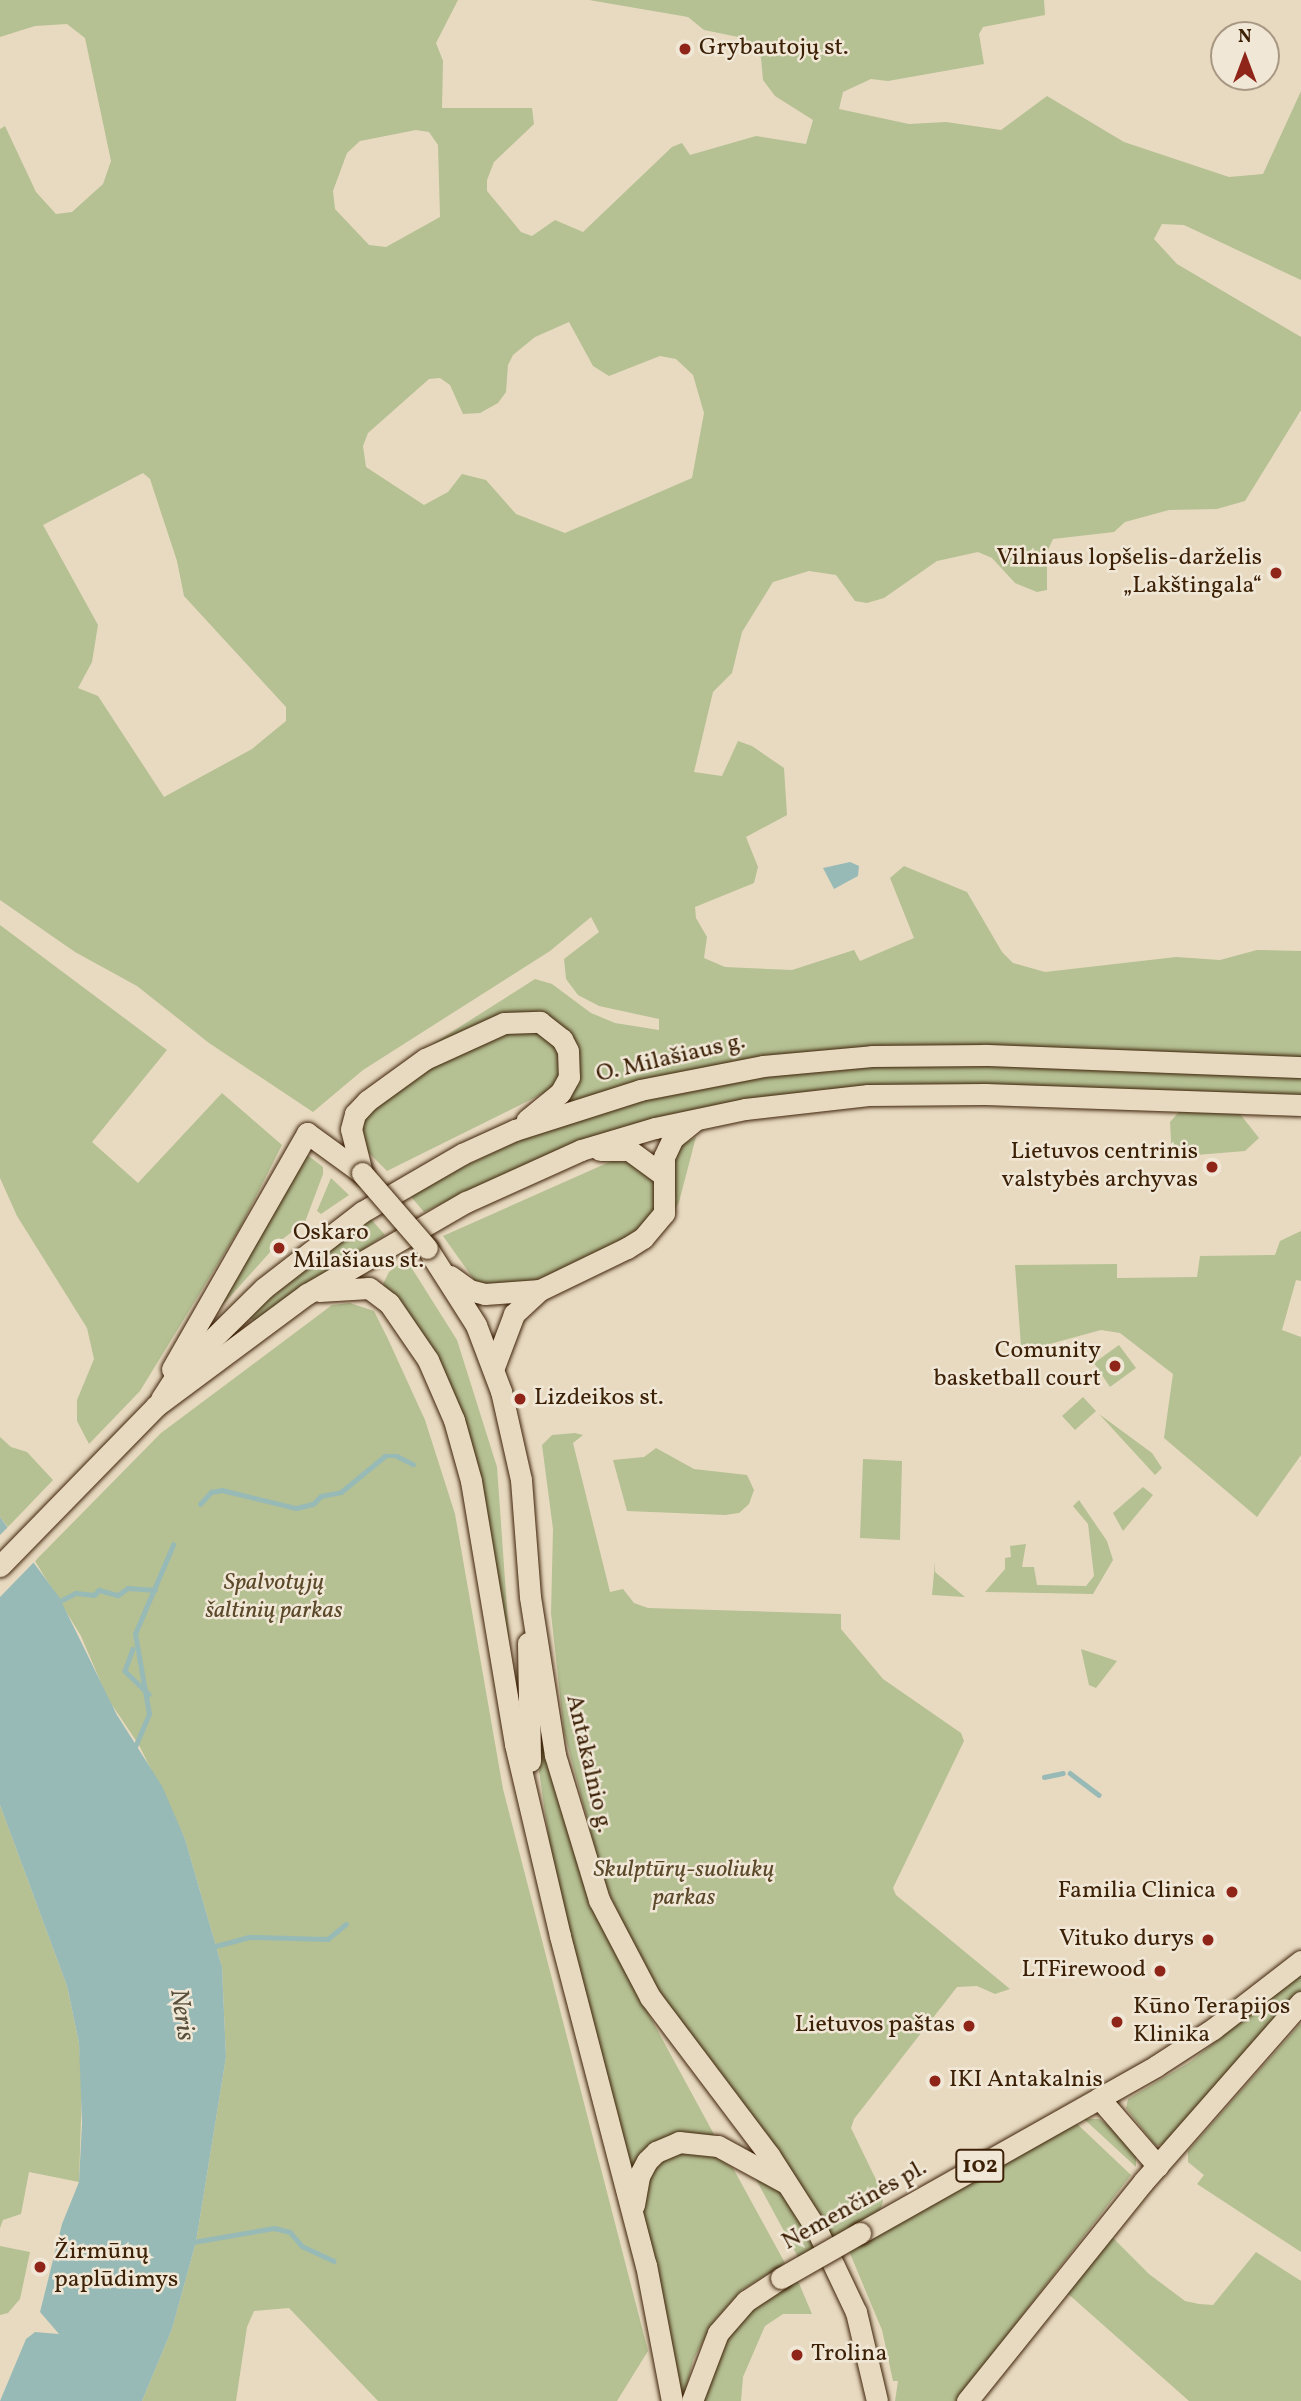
<!DOCTYPE html>
<html>
<head>
<meta charset="utf-8">
<style>
  body { margin:0 }
  #map { position:relative; width:1301px; height:2401px; overflow:hidden; background:#e8dac0; font-family:Vollkorn,serif }
  div>[style] { position:absolute }
  .green>* { inset:0; background:#b5c093 }
  .water>* { inset:0; background:#98bab6 }
  .pier>* { inset:0; background:#e8dac0 }
  .stream>* { height:4.5px; margin:-2.25px; padding:0 2.25px; transform-origin:2.25px; border-radius:2.25px; background:#98bab6 }
  .roads { filter:drop-shadow(0 0 2px #3d2107) drop-shadow(0 0 2px #3d2107) }
  .primary>* { height:21px; margin:-10.5px; padding:0 10.5px; transform-origin:10.5px; border-radius:10.5px; background:#e8dac0 }
  .bridges { filter:drop-shadow(0 0 2px #3d2107) drop-shadow(0 0 2px #3d2107) }
  .primary-bridge>* { height:21px; margin:-10.5px; padding:0 10.5px; transform-origin:10.5px; border-radius:10.5px; background:#e8dac0 }
  .dots>* { width:19px; height:19px; translate:-50% -50%; box-sizing:border-box; border:4px solid #f0e7d6; border-radius:50% }
  span { translate:-50% -50%; white-space:nowrap; text-align:center; line-height:1.15; -webkit-text-stroke:5px #f0e7d6; paint-order:stroke }
  .shield-label span { padding:2px 5px; background:#f0e7d6; border:2px solid; border-radius:5px; -webkit-text-stroke-width:0 }
  .shield-label { font-size:23px; color:#3d2107; font-weight:700 }
  .poi-label { font-size:24px; color:#3d2107 }
  .left { translate:0 -50%; text-align:left }
  .right { translate:-100% -50%; text-align:right }
  .street-label { font-size:24px; color:#3d2107 }
  .park-label { font-size:24px; color:#5b492a; font-style:italic }
  .water-label { font-size:26px; color:#584f3c; font-style:italic }
  .north { position:absolute; left:1210px; top:21px; width:70px; height:70px; box-sizing:border-box; background:#f0e7d6; border:2px solid #a89883; border-radius:50%; rotate:0deg; font-size:19px; font-weight:700; line-height:28px; text-align:center; color:#3d2107 }
  .north::after { content:''; display:block; margin:auto; width:24px; height:32px; background:#8f2418; clip-path:polygon(50% 0,100% 100%,50% 72%,0 100%) }
</style>
</head>
<body>
<div id="map">
  <div class="green">
    <i style="clip-path:polygon(evenodd,0 0,458px 0,436px 43px,443px 61px,442px 108px,532px 108px,534px 124px,494px 162px,487px 180px,487px 191px,521px 232px,532px 236px,555px 220px,583px 232px,672px 147px,682px 143px,690px 155px,756px 136px,806px 144px,813px 120px,775px 96px,763px 80px,761px 58px,743px 38px,704px 30px,688px 17px,589px 0,1044px 0,1045px 15px,983px 27px,979px 34px,984px 64px,888px 81px,871px 79px,843px 92px,839px 109px,909px 124px,946px 122px,1001px 130px,1047px 96px,1124px 142px,1229px 177px,1263px 174px,1301px 91px,1301px 280px,1184px 225px,1162px 224px,1154px 239px,1177px 264px,1301px 337px,1301px 410px,1245px 501px,1217px 509px,1169px 510px,1125px 522px,1114px 532px,1053px 539px,1047px 552px,1047px 590px,1037px 592px,1015px 583px,992px 558px,978px 552px,937px 561px,884px 598px,867px 603px,855px 601px,836px 575px,809px 571px,773px 582px,742px 632px,732px 673px,713px 692px,694px 772px,722px 776px,738px 741px,752px 746px,784px 768px,787px 815px,746px 837px,758px 867px,754px 883px,695px 907px,696px 918px,707px 937px,704px 958px,725px 967px,792px 970px,854px 950px,860px 961px,914px 938px,890px 878px,904px 866px,967px 892px,1002px 952px,1013px 963px,1045px 972px,1176px 957px,1220px 960px,1257px 950px,1301px 951px,1301px 1060px,962px 1047px,566px 1104px,571px 1094px,546px 1016px,511px 1013px,428px 1047px,535px 979px,552px 984px,591px 1013px,615px 1023px,659px 1030px,659px 1019px,599px 1006px,578px 995px,566px 979px,564px 959px,599px 932px,591px 917px,550px 951px,363px 1070px,313px 1112px,209px 1043px,137px 986px,75px 952px,0 900px,0 129px,5px 126px,36px 192px,56px 214px,72px 212px,103px 184px,111px 161px,85px 38px,67px 24px,35px 26px,0 37px,0 0,416px 130px,429px 132px,438px 145px,440px 217px,386px 247px,369px 245px,335px 209px,333px 191px,347px 153px,360px 141px,416px 130px,0 0,569px 322px,593px 366px,609px 376px,660px 356px,676px 359px,693px 375px,704px 413px,692px 478px,565px 533px,516px 514px,486px 480px,462px 474px,448px 492px,424px 505px,366px 467px,363px 446px,368px 433px,429px 379px,440px 378px,450px 385px,463px 414px,480px 413px,498px 403px,506px 392px,508px 365px,513px 355px,535px 337px,569px 322px,0 0,143px 473px,150px 479px,177px 561px,184px 596px,286px 707px,286px 721px,252px 749px,164px 797px,98px 696px,78px 688px,92px 662px,98px 625px,43px 525px,143px 473px)"></i>
    <i style="clip-path:polygon(0 925px,167px 1050px,92px 1142px,138px 1183px,222px 1093px,282px 1145px,241px 1226px,140px 1391px,89px 1444px,77px 1421px,77px 1400px,94px 1359px,87px 1328px,17px 1216px,0 1178px)"></i>
    <i style="clip-path:polygon(520px 1028px,544px 1034px,558px 1050px,561px 1078px,546px 1092px,387px 1171px,363px 1147px,362px 1119px,369px 1111px,431px 1067px,485px 1038px)"></i>
    <i style="clip-path:polygon(898px 1063px,1301px 1075px,1301px 1097px,827px 1089px,682px 1112px,578px 1141px,424px 1212px,408px 1193px,533px 1134px,605px 1109px,742px 1077px)"></i>
    <i style="clip-path:polygon(1179px 1112px,1240px 1114px,1259px 1138px,1245px 1151px,1172px 1157px,1170px 1122px)"></i>
    <i style="clip-path:polygon(696px 1137px,679px 1202px,671px 1217px,676px 1199px,669px 1167px,672px 1150px)"></i>
    <i style="clip-path:polygon(306px 1154px,323px 1167px,323px 1174px,305px 1222px,280px 1241px,210px 1319px)"></i>
    <i style="clip-path:polygon(614px 1160px,650px 1167px,660px 1196px,647px 1225px,576px 1264px,523px 1285px,498px 1289px,475px 1281px,443px 1236px)"></i>
    <i style="clip-path:polygon(331px 1178px,349px 1195px,321px 1214px,317px 1211px)"></i>
    <i style="clip-path:polygon(370px 1218px,385px 1235px,255px 1321px,247px 1317px)"></i>
    <i style="clip-path:polygon(1301px 1231px,1301px 1281px,1296px 1280px,1282px 1330px,1301px 1337px,1301px 1455px,1257px 1517px,1164px 1438px,1173px 1374px,1120px 1333px,1101px 1330px,1046px 1345px,1022px 1360px,1015px 1265px,1117px 1264px,1117px 1278px,1197px 1277px,1200px 1256px,1275px 1255px,1280px 1241px)"></i>
    <i style="clip-path:polygon(406px 1259px,457px 1340px,497px 1467px,512px 1679px,481px 1491px,403px 1308px,383px 1284px,389px 1272px)"></i>
    <i style="clip-path:polygon(350px 1303px,374px 1311px,388px 1339px,425px 1420px,455px 1514px,503px 1789px,648px 2351px,617px 2401px,378px 2401px,289px 2308px,254px 2311px,247px 2327px,236px 2401px,142px 2401px,172px 2329px,196px 2242px,226px 2057px,222px 1967px,185px 1839px,139px 1745px,108px 1699px,81px 1636px,35px 1561px,161px 1433px,332px 1305px)"></i>
    <i style="clip-path:polygon(1119px 1345px,1136px 1368px,1110px 1387px,1094px 1363px)"></i>
    <i style="clip-path:polygon(1083px 1397px,1096px 1411px,1075px 1430px,1062px 1416px)"></i>
    <i style="clip-path:polygon(1099px 1414px,1152px 1453px,1162px 1468px,1155px 1475px)"></i>
    <i style="clip-path:polygon(575px 1433px,583px 1435px,573px 1443px,610px 1592px,623px 1589px,634px 1603px,648px 1608px,841px 1614px,841px 1629px,883px 1679px,961px 1733px,964px 1741px,893px 1888px,896px 1895px,1010px 1989px,995px 1994px,977px 1986px,957px 1987px,854px 2119px,851px 2128px,884px 2196px,882px 2205px,879px 2212px,832px 2239px,698px 2052px,641px 1962px,604px 1882px,564px 1732px,551px 1613px,553px 1529px,542px 1445px,552px 1435px)"></i>
    <i style="clip-path:polygon(0 1437px,11px 1447px,27px 1452px,53px 1480px,8px 1527px,0 1517px)"></i>
    <i style="clip-path:polygon(656px 1448px,694px 1469px,747px 1475px,754px 1490px,749px 1504px,739px 1513px,725px 1515px,627px 1511px,613px 1460px,644px 1457px)"></i>
    <i style="clip-path:polygon(863px 1459px,902px 1461px,900px 1540px,860px 1538px)"></i>
    <i style="clip-path:polygon(1143px 1487px,1153px 1495px,1123px 1531px,1113px 1513px)"></i>
    <i style="clip-path:polygon(1079px 1500px,1107px 1541px,1113px 1560px,1093px 1594px,985px 1592px,1005px 1569px,1005px 1558px,1011px 1557px,1010px 1546px,1026px 1544px,1022px 1567px,1034px 1567px,1037px 1585px,1086px 1586px,1094px 1576px,1088px 1524px,1073px 1506px)"></i>
    <i style="clip-path:polygon(935px 1562px,935px 1572px,965px 1597px,932px 1595px)"></i>
    <i style="clip-path:polygon(1081px 1649px,1117px 1661px,1096px 1688px,1089px 1685px)"></i>
    <i style="clip-path:polygon(536px 1685px,560px 1808px,585px 1884px,641px 2000px,716px 2138px,631px 2171px,552px 1861px,538px 1764px)"></i>
    <i style="clip-path:polygon(0 1805px,67px 1986px,79px 2043px,82px 2087px,79px 2182px,29px 2172px,21px 2214px,3px 2220px,0 2228px)"></i>
    <i style="clip-path:polygon(1301px 1974px,1301px 1991px,1164px 2145px,1155px 2145px,1126px 2108px,1128px 2099px,1190px 2062px)"></i>
    <i style="clip-path:polygon(1301px 2023px,1301px 2252px,1197px 2184px,1204px 2175px,1188px 2162px,1188px 2151px)"></i>
    <i style="clip-path:polygon(1084px 2119px,1099px 2119px,1111px 2127px,1136px 2156px,1136px 2167px)"></i>
    <i style="clip-path:polygon(1074px 2121px,1131px 2175px,956px 2401px,895px 2401px,898px 2381px,893px 2381px,882px 2330px,849px 2251px)"></i>
    <i style="clip-path:polygon(679px 2151px,710px 2153px,733px 2168px,785px 2263px,742px 2290px,714px 2321px,693px 2360px,683px 2401px,640px 2208px,653px 2166px)"></i>
    <i style="clip-path:polygon(752px 2172px,777px 2186px,818px 2247px,798px 2257px)"></i>
    <i style="clip-path:polygon(1110px 2235px,1149px 2274px,1185px 2301px,1199px 2304px,1213px 2305px,1256px 2252px,1301px 2281px,1301px 2401px,1189px 2401px,1066px 2292px)"></i>
    <i style="clip-path:polygon(0 2246px,30px 2252px,20px 2299px,8px 2313px,0 2315px)"></i>
    <i style="clip-path:polygon(798px 2281px,812px 2314px,783px 2314px,765px 2326px,743px 2377px,741px 2401px,701px 2401px,733px 2329px,758px 2304px)"></i>
  </div>
  <div class="water">
    <i style="clip-path:polygon(850px 862px,859px 866px,858px 876px,834px 889px,823px 868px)"></i>
    <i style="clip-path:polygon(0 1517px,59px 1597px,117px 1715px,162px 1786px,185px 1839px,222px 1967px,226px 2057px,196px 2242px,172px 2329px,142px 2401px,0 2401px,26px 2339px,35px 2332px,59px 2334px,40px 2312px,62px 2224px,79px 2182px,82px 2123px,79px 2043px,67px 1986px,0 1805px)"></i>
  </div>
  <div class="pier">
    <i style="clip-path:polygon(10px 1525px,37px 1559px,0 1597px,0 1535px)"></i>
  </div>
  <div class="stream">
    <i style="left:200px;top:1504px;width:16px;rotate:-47deg"></i>
    <i style="left:211px;top:1492px;width:11px;rotate:-10deg"></i>
    <i style="left:222px;top:1490px;width:76px;rotate:13.7deg"></i>
    <i style="left:296px;top:1508px;width:17px;rotate:-13deg"></i>
    <i style="left:313px;top:1504px;width:11px;rotate:-45deg"></i>
    <i style="left:321px;top:1496px;width:20px;rotate:-11deg"></i>
    <i style="left:341px;top:1492px;width:57px;rotate:-39.3deg"></i>
    <i style="left:385px;top:1456px;width:12px"></i>
    <i style="left:397px;top:1456px;width:18px;rotate:27deg"></i>
    <i style="left:56px;top:1603px;width:22px;rotate:-27deg"></i>
    <i style="left:76px;top:1593px;width:18px;rotate:6deg"></i>
    <i style="left:94px;top:1595px;width:7px;rotate:-45deg"></i>
    <i style="left:99px;top:1590px;width:20px;rotate:15deg"></i>
    <i style="left:118px;top:1595px;width:12px;rotate:-35deg"></i>
    <i style="left:128px;top:1588px;width:27px;rotate:4deg"></i>
    <i style="left:133px;top:1649px;width:23px;rotate:110deg"></i>
    <i style="left:125px;top:1671px;width:33px;rotate:44deg"></i>
    <i style="left:135px;top:1747px;width:36px;rotate:-67deg"></i>
    <i style="left:149px;top:1714px;width:81px;rotate:-99.9deg"></i>
    <i style="left:135px;top:1634px;width:97px;rotate:-66.9deg"></i>
    <i style="left:1070px;top:1773px;width:36px;rotate:37deg"></i>
    <i style="left:1044px;top:1777px;width:19px;rotate:-12deg"></i>
    <i style="left:212px;top:1947px;width:39px;rotate:-15deg"></i>
    <i style="left:250px;top:1937px;width:78px;rotate:1.5deg"></i>
    <i style="left:328px;top:1939px;width:23px;rotate:-40deg"></i>
    <i style="left:193px;top:2242px;width:82px;rotate:-9.8deg"></i>
    <i style="left:274px;top:2228px;width:16px;rotate:14deg"></i>
    <i style="left:290px;top:2232px;width:18px;rotate:49deg"></i>
    <i style="left:302px;top:2246px;width:35px;rotate:25deg"></i>
  </div>
  <div class="roads">
    <div class="primary">
      <i style="left:600px;top:1150px;width:29px"></i>
      <i style="left:629px;top:1150px;width:42px;rotate:36.3deg"></i>
      <i style="left:362px;top:1173px;width:45px;rotate:-104deg"></i>
      <i style="left:351px;top:1129px;width:16px;rotate:-75deg"></i>
      <i style="left:355px;top:1114px;width:18px;rotate:-47deg"></i>
      <i style="left:367px;top:1101px;width:72px;rotate:-35.9deg"></i>
      <i style="left:425px;top:1059px;width:87px;rotate:-24.5deg"></i>
      <i style="left:504px;top:1023px;width:36px;rotate:-2deg"></i>
      <i style="left:540px;top:1022px;width:28px;rotate:38deg"></i>
      <i style="left:562px;top:1039px;width:13px;rotate:63deg"></i>
      <i style="left:568px;top:1051px;width:26px;rotate:88deg"></i>
      <i style="left:569px;top:1077px;width:18px;rotate:119deg"></i>
      <i style="left:560px;top:1093px;width:43px;rotate:140.7deg"></i>
      <i style="left:427px;top:1248px;width:91px;rotate:57.5deg"></i>
      <i style="left:476px;top:1325px;width:71px;rotate:69.3deg"></i>
      <i style="left:501px;top:1391px;width:91px;rotate:77.3deg"></i>
      <i style="left:521px;top:1480px;width:117px;rotate:85.6deg"></i>
      <i style="left:530px;top:1597px;width:160px;rotate:81deg"></i>
      <i style="left:555px;top:1755px;width:152px;rotate:73.1deg"></i>
      <i style="left:599px;top:1900px;width:110px;rotate:62.3deg"></i>
      <i style="left:650px;top:1997px;width:198px;rotate:53deg"></i>
      <i style="left:769px;top:2155px;width:89px;rotate:57.4deg"></i>
      <i style="left:817px;top:2230px;width:91px;rotate:64.6deg"></i>
      <i style="left:856px;top:2312px;width:91px;rotate:76.7deg"></i>
      <i style="left:450px;top:1276px;width:24px;rotate:36deg"></i>
      <i style="left:469px;top:1290px;width:16px;rotate:14deg"></i>
      <i style="left:485px;top:1294px;width:55px;rotate:-4.2deg"></i>
      <i style="left:540px;top:1290px;width:97px;rotate:-25.8deg"></i>
      <i style="left:627px;top:1248px;width:19px;rotate:-32deg"></i>
      <i style="left:643px;top:1238px;width:33px;rotate:-50deg"></i>
      <i style="left:664px;top:1213px;width:56px;rotate:-90deg"></i>
      <i style="left:664px;top:1157px;width:21px;rotate:-65deg"></i>
      <i style="left:673px;top:1138px;width:27px;rotate:-39deg"></i>
      <i style="left:319px;top:1291px;width:50px;rotate:-3.4deg"></i>
      <i style="left:369px;top:1288px;width:25px;rotate:37deg"></i>
      <i style="left:389px;top:1303px;width:69px;rotate:55.6deg"></i>
      <i style="left:428px;top:1360px;width:65px;rotate:66.6deg"></i>
      <i style="left:454px;top:1420px;width:63px;rotate:74.4deg"></i>
      <i style="left:471px;top:1481px;width:267px;rotate:80.5deg"></i>
      <i style="left:515px;top:1744px;width:197px;rotate:76.8deg"></i>
      <i style="left:560px;top:1936px;width:340px;rotate:75.4deg"></i>
      <i style="left:646px;top:2265px;width:138px;rotate:79.2deg"></i>
      <i style="left:494px;top:1367px;width:57px;rotate:-69.3deg"></i>
      <i style="left:514px;top:1314px;width:35px;rotate:-43deg"></i>
      <i style="left:172px;top:1369px;width:272px;rotate:-60.2deg"></i>
      <i style="left:307px;top:1133px;width:68px;rotate:36deg"></i>
      <i style="left:161px;top:1399px;width:30px;rotate:-57deg"></i>
      <i style="left:177px;top:1374px;width:122px;rotate:-44.7deg"></i>
      <i style="left:264px;top:1288px;width:124px;rotate:-37.8deg"></i>
      <i style="left:362px;top:1212px;width:116px;rotate:-30.1deg"></i>
      <i style="left:462px;top:1154px;width:58px;rotate:-24.4deg"></i>
      <i style="left:515px;top:1130px;width:131px;rotate:-17.7deg"></i>
      <i style="left:640px;top:1090px;width:125px;rotate:-11deg"></i>
      <i style="left:763px;top:1066px;width:109px;rotate:-5.2deg"></i>
      <i style="left:872px;top:1056px;width:114px;rotate:-0.5deg"></i>
      <i style="left:986px;top:1055px;width:315px;rotate:2.2deg"></i>
      <i style="left:0;top:1566px;width:223px;rotate:-45.7deg"></i>
      <i style="left:156px;top:1406px;width:188px;rotate:-36.6deg"></i>
      <i style="left:307px;top:1294px;width:184px;rotate:-30.1deg"></i>
      <i style="left:466px;top:1202px;width:126px;rotate:-24.3deg"></i>
      <i style="left:581px;top:1150px;width:77px;rotate:-16.6deg"></i>
      <i style="left:655px;top:1128px;width:92px;rotate:-11.9deg"></i>
      <i style="left:745px;top:1109px;width:124px;rotate:-6.5deg"></i>
      <i style="left:868px;top:1095px;width:117px;rotate:-0.5deg"></i>
      <i style="left:985px;top:1094px;width:316px;rotate:2deg"></i>
      <i style="left:528px;top:1643px;width:118px;rotate:89deg"></i>
      <i style="left:1099px;top:2098px;width:90px;rotate:49.1deg"></i>
      <i style="left:634px;top:2205px;width:29px;rotate:-80deg"></i>
      <i style="left:639px;top:2176px;width:17px;rotate:-62deg"></i>
      <i style="left:647px;top:2161px;width:13px;rotate:-45deg"></i>
      <i style="left:656px;top:2152px;width:25px;rotate:-23deg"></i>
      <i style="left:679px;top:2142px;width:39px;rotate:6deg"></i>
      <i style="left:718px;top:2146px;width:77px;rotate:28.6deg"></i>
      <i style="left:860px;top:2233px;width:340px;rotate:-29.4deg"></i>
      <i style="left:1156px;top:2066px;width:68px;rotate:-33deg"></i>
      <i style="left:1213px;top:2029px;width:111px;rotate:-37.7deg"></i>
      <i style="left:692px;top:2401px;width:73px;rotate:-69.1deg"></i>
      <i style="left:718px;top:2333px;width:43px;rotate:-48.8deg"></i>
      <i style="left:746px;top:2301px;width:42px;rotate:-33.3deg"></i>
      <i style="left:967px;top:2401px;width:281px;rotate:-51.2deg"></i>
      <i style="left:1143px;top:2182px;width:240px;rotate:-48.7deg"></i>
    </div>
  </div>
  <div class="bridges">
    <div class="primary-bridge">
      <i style="left:362px;top:1173px;width:99px;rotate:49.1deg"></i>
      <i style="left:781px;top:2278px;width:91px;rotate:-29.7deg"></i>
    </div>
  </div>
  <div class="dots">
    <i style="left:685px;top:49px;background:#8f2418"></i>
    <i style="left:1276px;top:573px;background:#8f2418"></i>
    <i style="left:1212px;top:1167px;background:#8f2418"></i>
    <i style="left:279px;top:1248px;background:#8f2418"></i>
    <i style="left:1115px;top:1366px;background:#8f2418"></i>
    <i style="left:520px;top:1399px;background:#8f2418"></i>
    <i style="left:1232px;top:1892px;background:#8f2418"></i>
    <i style="left:1208px;top:1940px;background:#8f2418"></i>
    <i style="left:1160px;top:1971px;background:#8f2418"></i>
    <i style="left:1117px;top:2022px;background:#8f2418"></i>
    <i style="left:969px;top:2026px;background:#8f2418"></i>
    <i style="left:935px;top:2081px;background:#8f2418"></i>
    <i style="left:40px;top:2267px;background:#8f2418"></i>
    <i style="left:797px;top:2355px;background:#8f2418"></i>
  </div>
  <div class="shield-label">
    <span style="left:980px;top:2166px">102</span>
  </div>
  <div class="poi-label">
    <span class="left" style="left:699px;top:49px">Grybautojų st.</span>
    <span class="right" style="left:1262px;top:573px">Vilniaus lopšelis-darželis<br>„Lakštingala“</span>
    <span class="right" style="left:1198px;top:1167px">Lietuvos centrinis<br>valstybės archyvas</span>
    <span class="left" style="left:293px;top:1248px">Oskaro<br>Milašiaus st.</span>
    <span class="right" style="left:1101px;top:1366px">Comunity<br>basketball court</span>
    <span class="left" style="left:534px;top:1399px">Lizdeikos st.</span>
    <span class="right" style="left:1216px;top:1892px">Familia Clinica</span>
    <span class="right" style="left:1194px;top:1940px">Vituko durys</span>
    <span class="right" style="left:1146px;top:1971px">LTFirewood</span>
    <span class="left" style="left:1133px;top:2022px">Kūno Terapijos<br>Klinika</span>
    <span class="right" style="left:955px;top:2026px">Lietuvos paštas</span>
    <span class="left" style="left:949px;top:2081px">IKI Antakalnis</span>
    <span class="left" style="left:54px;top:2267px">Žirmūnų<br>paplūdimys</span>
    <span class="left" style="left:811px;top:2355px">Trolina</span>
  </div>
  <div class="street-label">
    <span style="left:671px;top:1059px;rotate:-13deg">O. Milašiaus g.</span>
    <span style="left:588px;top:1764px;rotate:77deg">Antakalnio g.</span>
    <span style="left:855px;top:2206px;rotate:-29deg">Nemenčinės pl.</span>
  </div>
  <div class="park-label">
    <span style="left:274px;top:1598px">Spalvotųjų<br>šaltinių parkas</span>
    <span style="left:684px;top:1885px">Skulptūrų-suoliukų<br>parkas</span>
  </div>
  <div class="water-label">
    <span style="left:181px;top:2015px;rotate:81deg">Neris</span>
  </div>
  <div class="north">N</div>
</div>
</body>
</html>
